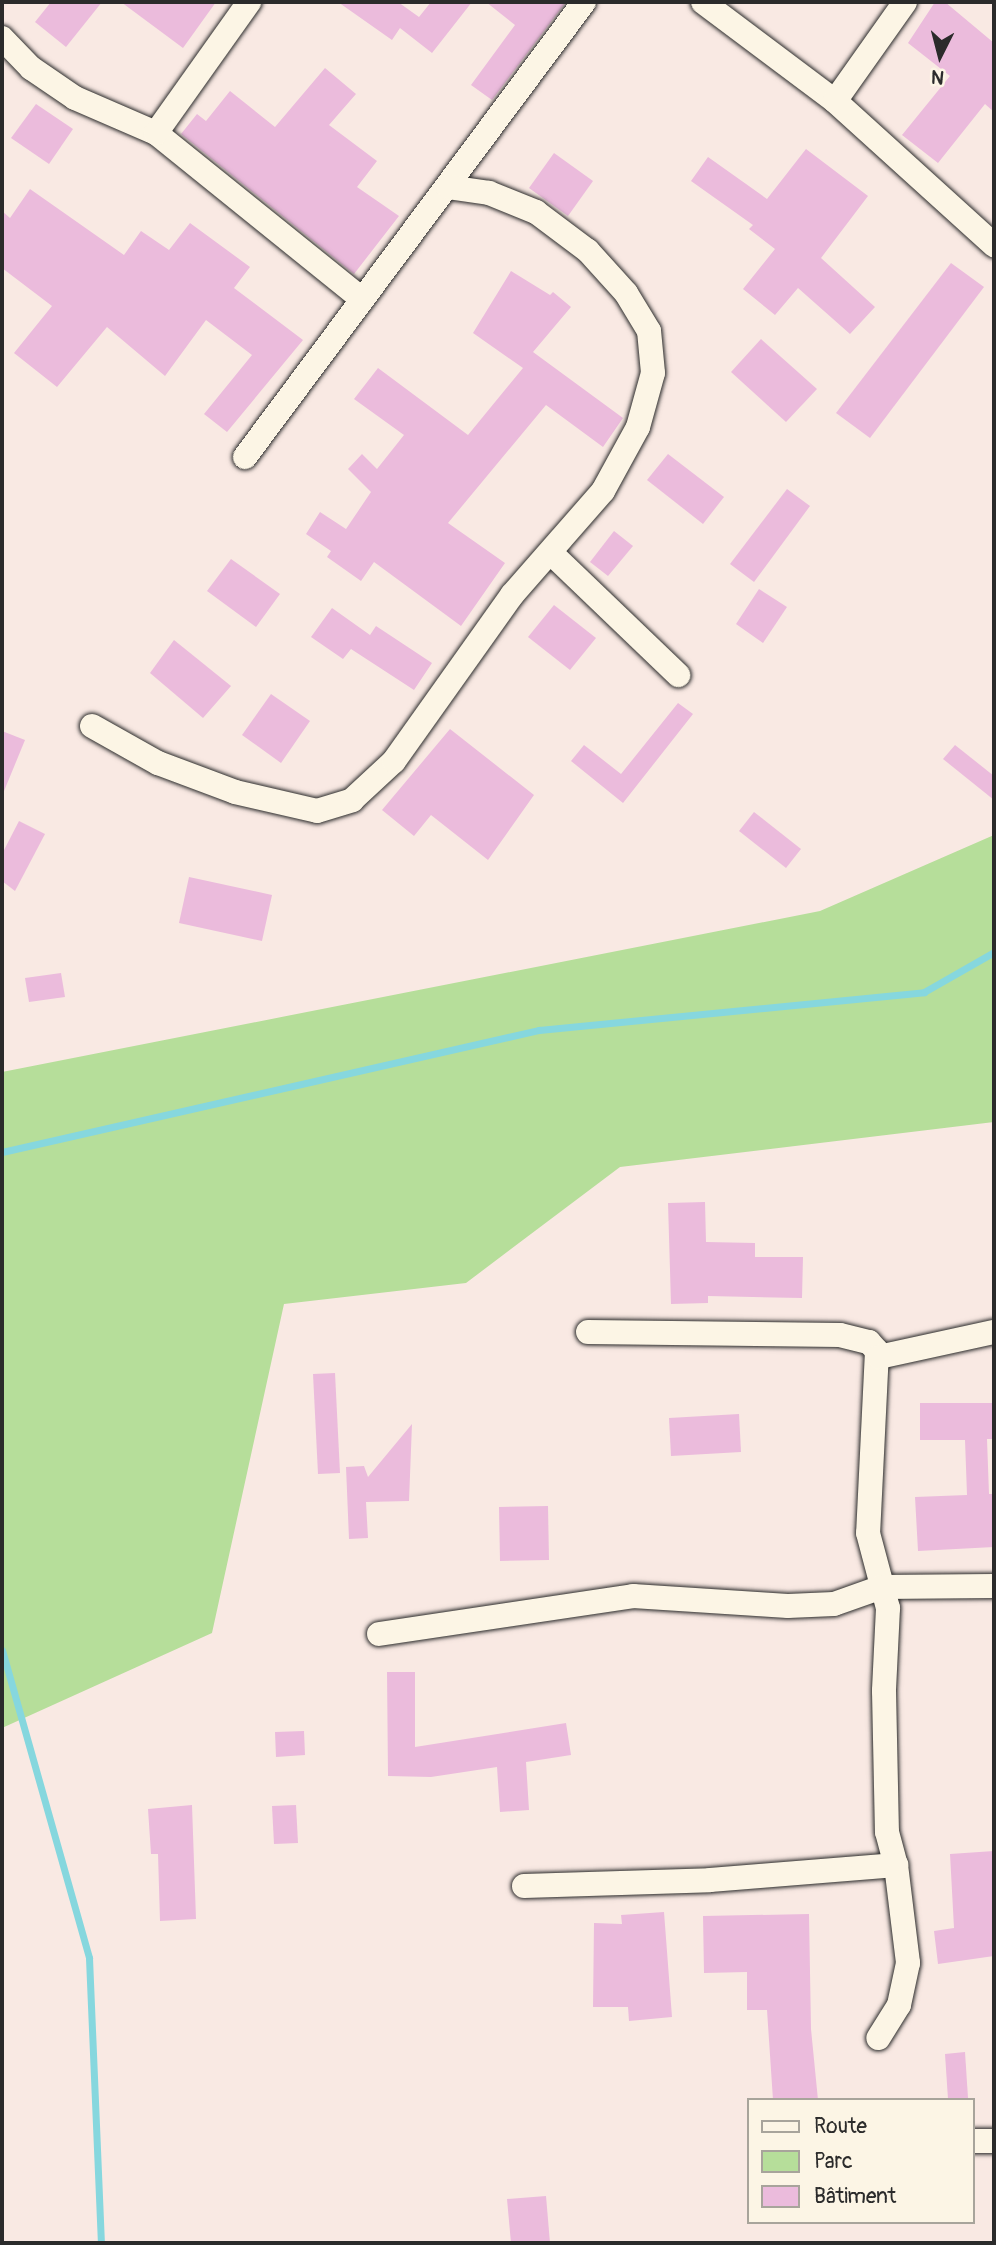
<!DOCTYPE html>
<html>
<head>
<meta charset="utf-8">
<style>
  body { margin:0 }
  #map { position:relative; width:996px; height:2245px; overflow:hidden; background:#f9e9e3; font-family:Pangolin,sans-serif }
  div>[style] { position:absolute }
  .green>* { inset:0; background:#b6de9a }
  .stream>* { height:7px; margin:-3.5px; padding:0 3.5px; transform-origin:3.5px; border-radius:3.5px; background:#86d7de }
  .building>* { inset:0; background:#ebbbdc }
  .roads { filter:drop-shadow(0 0 2px #2b2b2b) drop-shadow(0 0 2px #2b2b2b) }
  .minor>* { height:24px; margin:-12px; padding:0 12px; transform-origin:12px; border-radius:12px; background:#fcf5e5 }
  span { translate:-50% -50%; white-space:nowrap; text-align:center; line-height:1.15; -webkit-text-stroke:5px #fcf5e5; paint-order:stroke }
  .frame { position:absolute; inset:0; border:4px solid #2b2b2b; pointer-events:none }
  .legend { position:absolute; left:747px; top:2098px; width:228px; height:126px; box-sizing:border-box; background:#fcf5e5; border:2px solid #a8a49b; margin:0; padding:9px 12px; list-style:none; font-size:21px; color:#2b2b2b }
  .legend li { display:flex; align-items:center; gap:14px; height:35px }
  .legend b { width:35px; border:2px solid #a8a49b }
  .north { position:absolute; left:905px; top:21px; width:70px; height:70px; -webkit-text-stroke:5px #fcf5e5; paint-order:stroke; rotate:186deg; font-size:19px; font-weight:700; line-height:28px; text-align:center; color:#2b2b2b }
  .north::after { content:''; display:block; margin:auto; width:24px; height:32px; background:#2b2b2b; clip-path:polygon(50% 0,100% 100%,50% 72%,0 100%) }
</style>
</head>
<body>
<div id="map">
  <div class="green">
    <i style="clip-path:polygon(994px 835px,994px 1122px,620px 1167px,466px 1283px,284px 1304px,212px 1633px,2px 1728px,2px 1072px,820px 911px)"></i>
  </div>
  <div class="stream">
    <i style="left:2px;top:1152px;width:551px;rotate:-12.8deg"></i>
    <i style="left:539px;top:1030px;width:387px;rotate:-5.6deg"></i>
    <i style="left:924px;top:992px;width:81px;rotate:-29.7deg"></i>
    <i style="left:2px;top:1650px;width:320px;rotate:74.2deg"></i>
    <i style="left:89px;top:1958px;width:285px;rotate:87.6deg"></i>
  </div>
  <div class="building">
    <i style="clip-path:polygon(51px 2px,102px 2px,66px 47px,35px 22px)"></i>
    <i style="clip-path:polygon(121px 2px,216px 2px,183px 48px)"></i>
    <i style="clip-path:polygon(338px 2px,398px 2px,419px 17px,431px 2px,472px 2px,432px 53px,400px 28px,392px 40px)"></i>
    <i style="clip-path:polygon(486px 2px,566px 2px,492px 100px,471px 85px,515px 25px)"></i>
    <i style="clip-path:polygon(935px 2px,945px 2px,994px 43px,994px 112px,985px 104px,938px 163px,902px 135px,950px 76px,908px 43px)"></i>
    <i style="clip-path:polygon(325px 68px,356px 94px,329px 125px,377px 161px,357px 187px,399px 216px,354px 274px,181px 134px,197px 114px,206px 121px,230px 91px,275px 127px)"></i>
    <i style="clip-path:polygon(36px 104px,73px 129px,49px 164px,11px 138px)"></i>
    <i style="clip-path:polygon(806px 149px,868px 196px,821px 258px,875px 307px,850px 334px,798px 288px,775px 315px,743px 289px,775px 249px,749px 229px,753px 225px,691px 181px,708px 157px,767px 199px)"></i>
    <i style="clip-path:polygon(554px 153px,593px 181px,568px 216px,529px 188px)"></i>
    <i style="clip-path:polygon(30px 189px,124px 255px,141px 231px,169px 250px,190px 223px,250px 267px,234px 288px,303px 340px,227px 432px,204px 414px,252px 355px,206px 320px,165px 376px,107px 327px,57px 387px,14px 353px,52px 306px,2px 268px,2px 211px,10px 218px)"></i>
    <i style="clip-path:polygon(951px 263px,984px 287px,870px 438px,836px 413px)"></i>
    <i style="clip-path:polygon(511px 271px,550px 295px,553px 292px,571px 307px,533px 352px,623px 418px,603px 447px,546px 405px,448px 523px,505px 563px,461px 626px,374px 562px,361px 581px,327px 557px,331px 551px,306px 534px,320px 512px,346px 529px,371px 492px,348px 469px,362px 454px,377px 469px,404px 435px,354px 399px,378px 368px,468px 435px,523px 368px,473px 333px)"></i>
    <i style="clip-path:polygon(761px 339px,817px 389px,786px 422px,731px 372px)"></i>
    <i style="clip-path:polygon(668px 454px,724px 497px,703px 524px,647px 480px)"></i>
    <i style="clip-path:polygon(787px 489px,810px 506px,754px 582px,730px 564px)"></i>
    <i style="clip-path:polygon(614px 531px,633px 546px,608px 576px,590px 562px)"></i>
    <i style="clip-path:polygon(231px 559px,280px 594px,256px 627px,207px 591px)"></i>
    <i style="clip-path:polygon(759px 589px,787px 607px,763px 643px,736px 624px)"></i>
    <i style="clip-path:polygon(554px 605px,596px 638px,570px 670px,528px 637px)"></i>
    <i style="clip-path:polygon(332px 608px,370px 635px,376px 626px,432px 663px,414px 690px,351px 649px,343px 659px,311px 637px)"></i>
    <i style="clip-path:polygon(174px 640px,231px 686px,203px 718px,150px 673px)"></i>
    <i style="clip-path:polygon(271px 694px,310px 721px,281px 763px,242px 735px)"></i>
    <i style="clip-path:polygon(678px 703px,693px 714px,623px 803px,571px 761px,584px 745px,621px 774px)"></i>
    <i style="clip-path:polygon(450px 729px,534px 795px,488px 860px,431px 815px,414px 836px,382px 810px)"></i>
    <i style="clip-path:polygon(2px 731px,25px 740px,2px 796px)"></i>
    <i style="clip-path:polygon(955px 745px,994px 776px,994px 800px,943px 759px)"></i>
    <i style="clip-path:polygon(754px 812px,801px 849px,786px 868px,739px 831px)"></i>
    <i style="clip-path:polygon(19px 821px,45px 834px,15px 891px,2px 881px,2px 854px)"></i>
    <i style="clip-path:polygon(189px 877px,272px 895px,262px 941px,179px 923px)"></i>
    <i style="clip-path:polygon(61px 973px,65px 997px,29px 1002px,25px 978px)"></i>
    <i style="clip-path:polygon(705px 1202px,706px 1242px,755px 1243px,755px 1257px,803px 1257px,802px 1298px,708px 1296px,708px 1303px,671px 1304px,668px 1203px)"></i>
    <i style="clip-path:polygon(335px 1373px,340px 1473px,318px 1474px,313px 1374px)"></i>
    <i style="clip-path:polygon(920px 1403px,993px 1403px,993px 1439px,987px 1439px,989px 1494px,994px 1494px,994px 1547px,918px 1551px,915px 1497px,967px 1495px,965px 1440px,920px 1440px)"></i>
    <i style="clip-path:polygon(739px 1414px,741px 1452px,671px 1456px,669px 1418px)"></i>
    <i style="clip-path:polygon(412px 1424px,409px 1501px,366px 1502px,368px 1538px,349px 1539px,346px 1467px,364px 1466px,368px 1477px)"></i>
    <i style="clip-path:polygon(548px 1506px,549px 1560px,500px 1561px,499px 1507px)"></i>
    <i style="clip-path:polygon(387px 1672px,415px 1672px,415px 1747px,566px 1723px,571px 1755px,526px 1762px,529px 1810px,500px 1812px,497px 1767px,431px 1777px,388px 1776px)"></i>
    <i style="clip-path:polygon(304px 1731px,305px 1755px,276px 1757px,275px 1732px)"></i>
    <i style="clip-path:polygon(192px 1805px,196px 1919px,160px 1921px,158px 1854px,151px 1854px,148px 1809px)"></i>
    <i style="clip-path:polygon(296px 1805px,298px 1843px,274px 1844px,272px 1806px)"></i>
    <i style="clip-path:polygon(994px 1851px,994px 1956px,938px 1964px,934px 1931px,954px 1928px,950px 1854px)"></i>
    <i style="clip-path:polygon(664px 1912px,672px 2017px,629px 2021px,628px 2007px,593px 2007px,594px 1923px,622px 1924px,621px 1915px)"></i>
    <i style="clip-path:polygon(809px 1914px,811px 2029px,818px 2100px,773px 2100px,767px 2010px,747px 2010px,747px 1972px,704px 1973px,703px 1916px)"></i>
    <i style="clip-path:polygon(965px 2052px,968px 2098px,948px 2099px,945px 2054px)"></i>
    <i style="clip-path:polygon(546px 2196px,550px 2243px,511px 2243px,507px 2199px)"></i>
  </div>
  <div class="roads">
    <div class="minor">
      <i style="left:703px;top:2px;width:165px;rotate:36.9deg"></i>
      <i style="left:835px;top:101px;width:215px;rotate:42.2deg"></i>
      <i style="left:2px;top:38px;width:42px;rotate:46deg"></i>
      <i style="left:31px;top:68px;width:53px;rotate:34.3deg"></i>
      <i style="left:75px;top:98px;width:88px;rotate:23.4deg"></i>
      <i style="left:156px;top:133px;width:265px;rotate:38.9deg"></i>
      <i style="left:835px;top:101px;width:121px;rotate:-54.7deg"></i>
      <i style="left:156px;top:133px;width:161px;rotate:-54.6deg"></i>
      <i style="left:245px;top:457px;width:567px;rotate:-53.31deg"></i>
      <i style="left:552px;top:554px;width:175px;rotate:43.8deg"></i>
      <i style="left:92px;top:726px;width:76px;rotate:29.3deg"></i>
      <i style="left:158px;top:763px;width:82px;rotate:20.6deg"></i>
      <i style="left:235px;top:792px;width:84px;rotate:13deg"></i>
      <i style="left:317px;top:811px;width:37px;rotate:-17deg"></i>
      <i style="left:352px;top:800px;width:57px;rotate:-42.9deg"></i>
      <i style="left:394px;top:761px;width:204px;rotate:-54.6deg"></i>
      <i style="left:512px;top:595px;width:138px;rotate:-48.8deg"></i>
      <i style="left:603px;top:491px;width:73px;rotate:-61.3deg"></i>
      <i style="left:638px;top:427px;width:56px;rotate:-74.5deg"></i>
      <i style="left:653px;top:373px;width:42px;rotate:-95.4deg"></i>
      <i style="left:649px;top:331px;width:44px;rotate:-121.2deg"></i>
      <i style="left:626px;top:293px;width:57px;rotate:-132.1deg"></i>
      <i style="left:588px;top:251px;width:65px;rotate:-143.1deg"></i>
      <i style="left:536px;top:212px;width:51px;rotate:-158deg"></i>
      <i style="left:489px;top:193px;width:41px;rotate:-171.7deg"></i>
      <i style="left:588px;top:1332px;width:252px;rotate:0.7deg"></i>
      <i style="left:840px;top:1335px;width:30px;rotate:14deg"></i>
      <i style="left:869px;top:1342px;width:12px;rotate:48deg"></i>
      <i style="left:877px;top:1351px;width:182px;rotate:92.8deg"></i>
      <i style="left:868px;top:1533px;width:78px;rotate:75.1deg"></i>
      <i style="left:888px;top:1608px;width:83px;rotate:92.8deg"></i>
      <i style="left:884px;top:1691px;width:141px;rotate:88.8deg"></i>
      <i style="left:887px;top:1832px;width:34px;rotate:75deg"></i>
      <i style="left:896px;top:1865px;width:99px;rotate:83deg"></i>
      <i style="left:908px;top:1963px;width:43px;rotate:102.1deg"></i>
      <i style="left:899px;top:2005px;width:39px;rotate:122deg"></i>
      <i style="left:879px;top:1357px;width:118px;rotate:-12.3deg"></i>
      <i style="left:379px;top:1634px;width:257px;rotate:-8.5deg"></i>
      <i style="left:633px;top:1596px;width:155px;rotate:3.7deg"></i>
      <i style="left:788px;top:1606px;width:46px;rotate:-2.5deg"></i>
      <i style="left:834px;top:1604px;width:51px;rotate:-19.5deg"></i>
      <i style="left:882px;top:1587px;width:112px;rotate:-0.5deg"></i>
      <i style="left:524px;top:1886px;width:186px;rotate:-1.8deg"></i>
      <i style="left:710px;top:1880px;width:187px;rotate:-4.6deg"></i>
      <i style="left:973px;top:2141px;width:21px"></i>
    </div>
  </div>
  <div class="frame"></div>
  <ul class="legend">
  <li><b style="height:9px;background:#fcf5e5"></b>Route</li>
  <li><b style="height:19px;background:#b6de9a"></b>Parc</li>
  <li><b style="height:19px;background:#ebbbdc"></b>Bâtiment</li>
  </ul>
  <div class="north">N</div>
</div>
</body>
</html>
